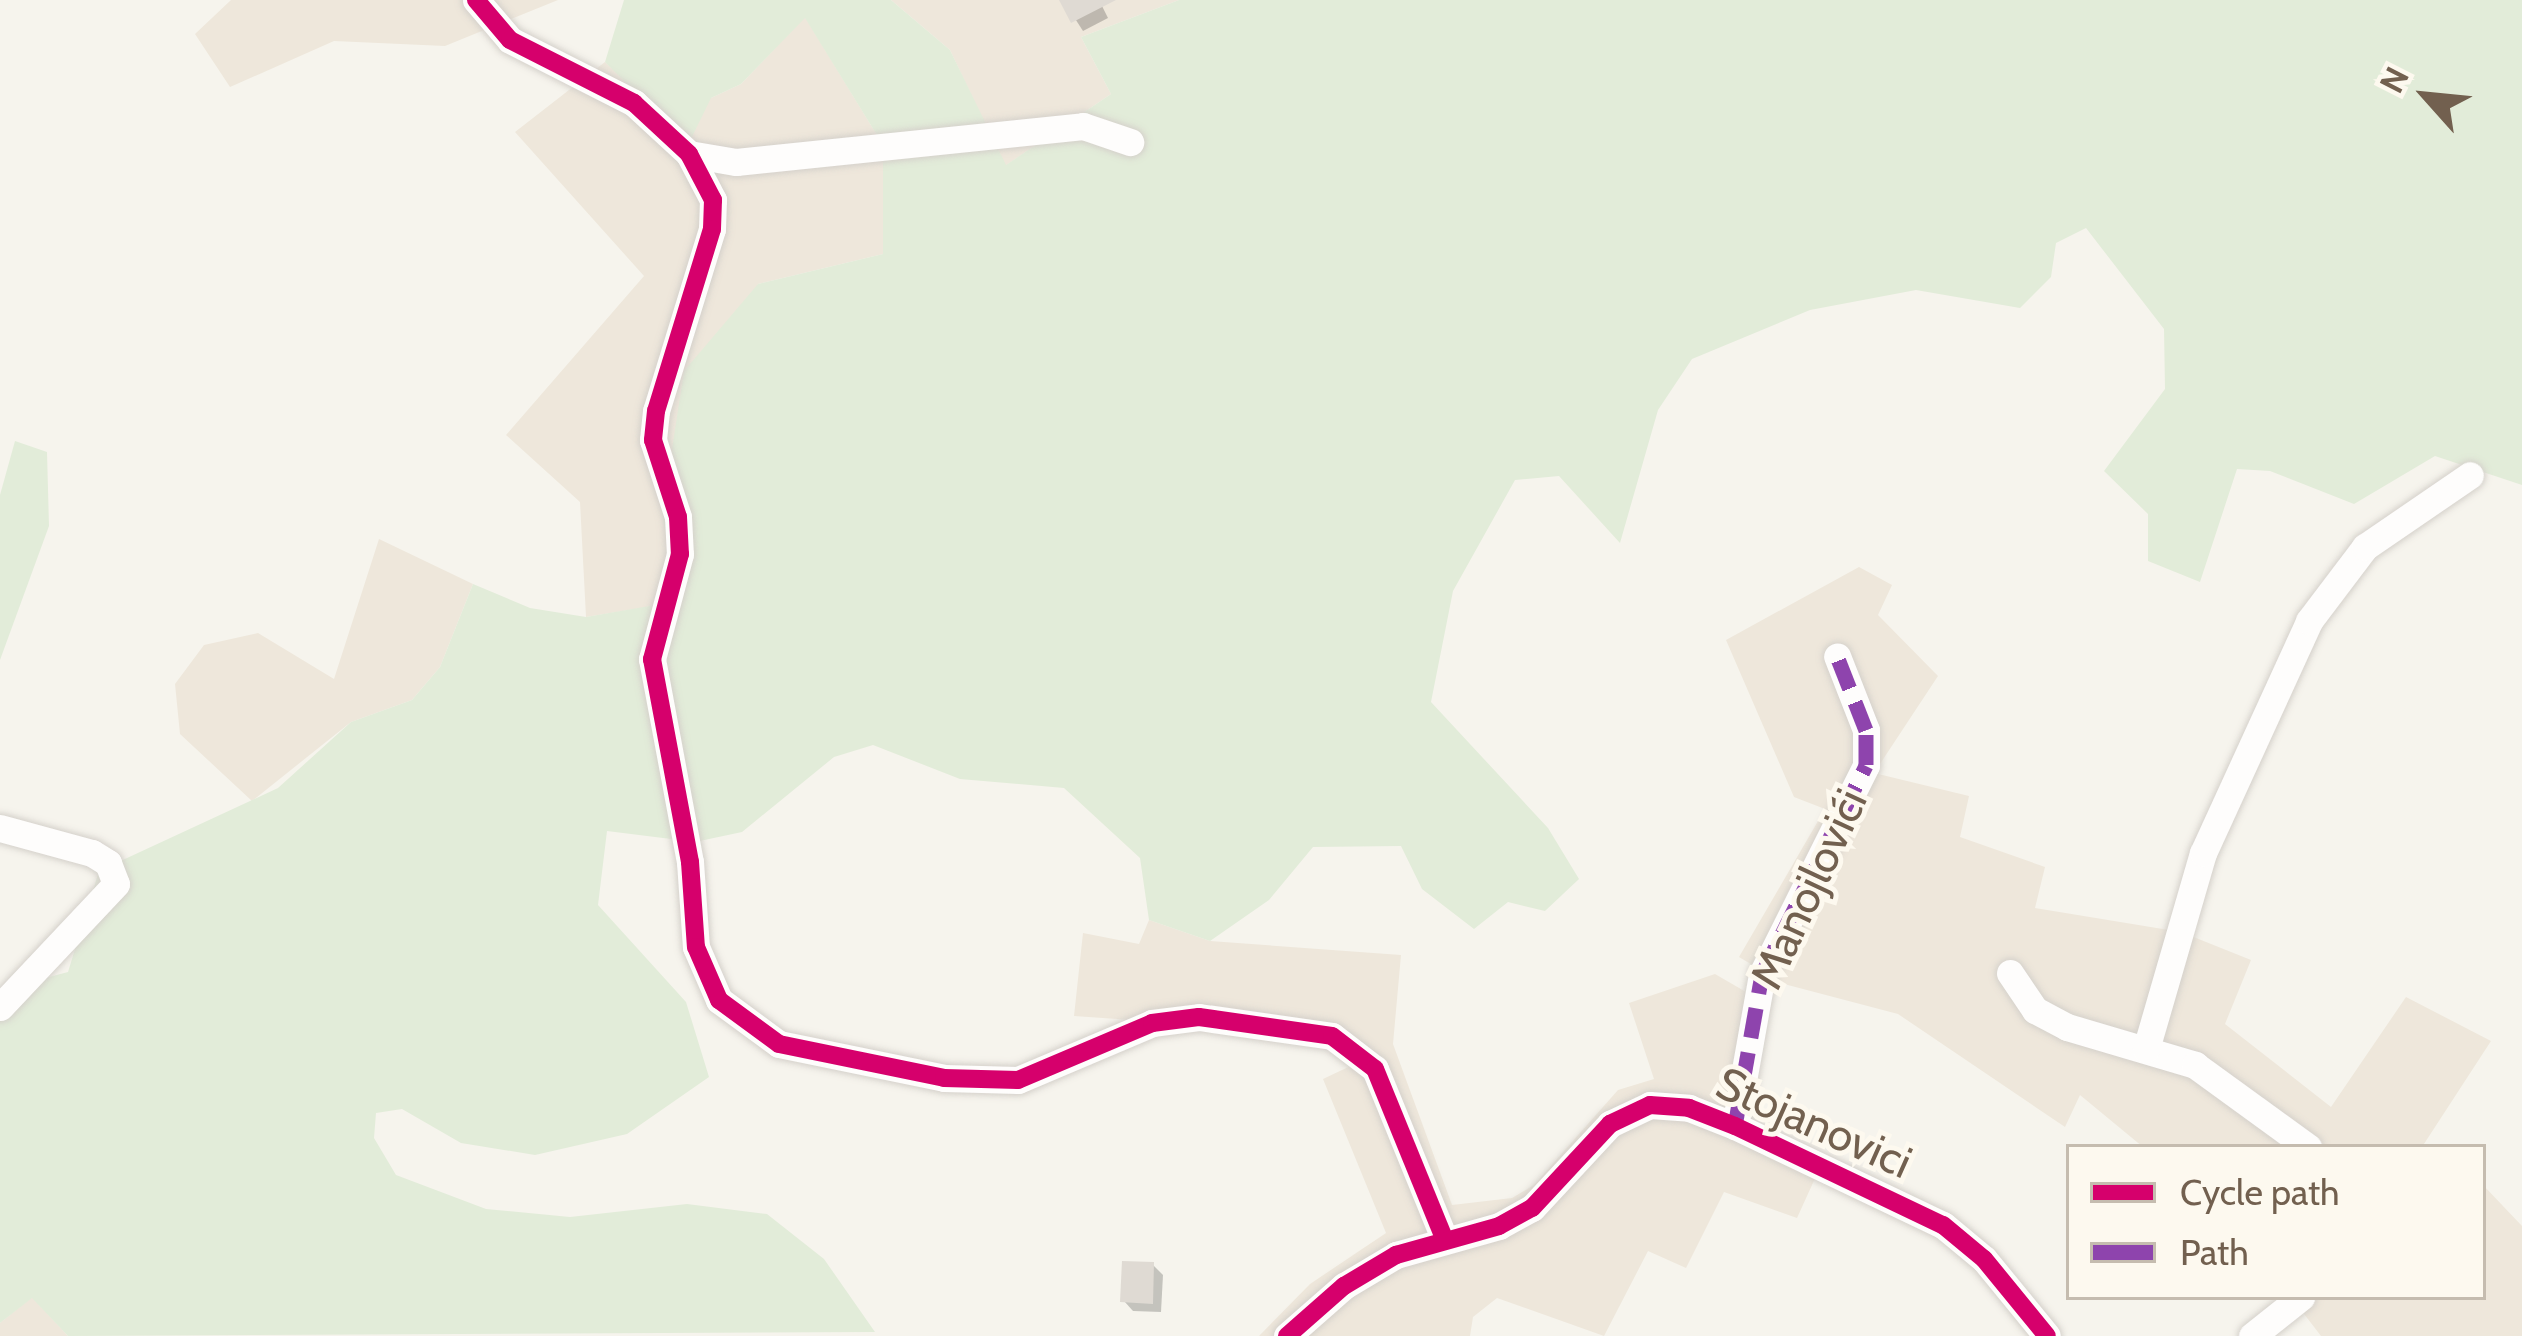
<!DOCTYPE html>
<html>
<head>
<meta charset="utf-8">
<style>
  body { margin:0 }
  #map { position:relative; width:2522px; height:1336px; overflow:hidden; background:#f6f4ed; font-family:Cabin,sans-serif }
  div>[style] { position:absolute }
  .residential>* { inset:0; background:#eee7db }
  .green>* { inset:0; background:#e2ecd9 }
  .shadow>* { inset:0; background:#0003 }
  .building>* { inset:0; background:#dfdad3 }
  .roads { filter:drop-shadow(0 0 3px #d5d1cb) drop-shadow(0 0 3px #d5d1cb) }
  .minor>* { height:27px; margin:-13.5px; padding:0 13.5px; transform-origin:13.5px; border-radius:13.5px; background:#fefdfc }
  .quiet>* { height:15px; margin-top:-7.5px; transform-origin:0; background:repeating-linear-gradient(90deg,#8e44ad 0 30px,transparent 0 45px) }
  .cycleway>* { height:18px; margin:-9px; padding:0 9px; transform-origin:9px; border-radius:9px; background:#d6006c }
  span { translate:-50% -50%; white-space:nowrap; text-align:center; line-height:1.15; -webkit-text-stroke:10px #fdf9ef; paint-order:stroke }
  .street-label { font-size:45px; color:#72604f }
  .legend { position:absolute; left:2066px; top:1144px; width:420px; height:156px; box-sizing:border-box; background:#fdf9ef; border:3px solid #c5bcaf; margin:0; padding:15px 21px; list-style:none; font-size:36px; color:#72604f }
  .legend li { display:flex; align-items:center; gap:24px; height:60px }
  .legend b { width:60px; border:3px solid #c5bcaf }
  .north { position:absolute; left:2366px; top:36px; width:120px; height:120px; -webkit-text-stroke:9px #fdf9ef; paint-order:stroke; rotate:297deg; font-size:33px; font-weight:700; line-height:48px; text-align:center; color:#72604f }
  .north::after { content:''; display:block; margin:auto; width:42px; height:54px; background:#72604f; clip-path:polygon(50% 0,100% 100%,50% 72%,0 100%) }
</style>
</head>
<body>
<div id="map">
  <div class="residential">
    <i style="clip-path:polygon(231px 0,558px 0,445px 46px,334px 41px,230px 87px,195px 34px)"></i>
    <i style="clip-path:polygon(891px 0,1179px 0,1081px 37px,1111px 94px,1005px 166px,950px 50px)"></i>
    <i style="clip-path:polygon(805px 17px,883px 145px,883px 254px,758px 284px,678px 602px,586px 617px,580px 502px,506px 435px,644px 276px,515px 132px,605px 62px,650px 102px,711px 98px,741px 84px)"></i>
    <i style="clip-path:polygon(379px 539px,473px 584px,440px 667px,412px 700px,351px 722px,252px 801px,180px 734px,175px 684px,204px 645px,258px 633px,334px 679px)"></i>
    <i style="clip-path:polygon(1859px 567px,1892px 585px,1878px 615px,1938px 676px,1874px 773px,1969px 796px,1960px 837px,2045px 867px,2035px 908px,2181px 932px,2251px 960px,2225px 1024px,2331px 1107px,2406px 997px,2491px 1041px,2422px 1147px,2143px 1147px,2080px 1095px,2065px 1127px,1898px 1014px,1784px 984px,1739px 957px,1825px 809px,1794px 797px,1726px 640px)"></i>
    <i style="clip-path:polygon(1149px 920px,1210px 941px,1401px 955px,1393px 1044px,1452px 1205px,1512px 1198px,1534px 1185px,1618px 1090px,1654px 1079px,1629px 1003px,1715px 974px,1746px 992px,1730px 1119px,1822px 1163px,1797px 1218px,1724px 1192px,1686px 1268px,1648px 1251px,1604px 1336px,1497px 1298px,1473px 1317px,1470px 1336px,1259px 1336px,1310px 1284px,1386px 1233px,1323px 1079px,1361px 1061px,1333px 1034px,1074px 1016px,1083px 933px,1139px 944px)"></i>
    <i style="clip-path:polygon(2483px 1185px,2522px 1226px,2522px 1336px,2321px 1336px,2291px 1297px,2483px 1297px)"></i>
    <i style="clip-path:polygon(32px 1297px,68px 1336px,0 1336px,0 1323px)"></i>
  </div>
  <div class="green">
    <i style="clip-path:polygon(624px 0,891px 0,950px 50px,1006px 165px,1111px 94px,1081px 37px,1179px 0,2522px 0,2522px 485px,2435px 456px,2354px 504px,2270px 471px,2237px 469px,2200px 582px,2148px 561px,2148px 514px,2104px 471px,2165px 389px,2164px 329px,2086px 228px,2056px 243px,2051px 277px,2020px 308px,1916px 290px,1810px 310px,1692px 359px,1658px 410px,1620px 543px,1559px 476px,1515px 480px,1453px 591px,1431px 702px,1548px 828px,1579px 879px,1545px 911px,1508px 902px,1474px 929px,1422px 889px,1401px 846px,1313px 847px,1269px 900px,1210px 941px,1149px 920px,1140px 858px,1064px 788px,960px 779px,873px 745px,834px 757px,742px 832px,695px 842px,607px 831px,598px 905px,686px 1002px,709px 1077px,627px 1134px,535px 1155px,461px 1143px,402px 1109px,376px 1113px,374px 1138px,396px 1175px,486px 1209px,570px 1217px,687px 1204px,767px 1214px,824px 1259px,875px 1332px,68px 1336px,32px 1298px,0 1323px,0 1005px,34px 981px,68px 972px,99px 871px,278px 788px,351px 722px,412px 700px,440px 667px,473px 584px,530px 608px,586px 617px,678px 601px,662px 514px,684px 371px,758px 284px,883px 254px,883px 145px,805px 18px,741px 84px,711px 98px,688px 145px,605px 62px)"></i>
    <i style="clip-path:polygon(15px 441px,47px 452px,49px 526px,0 660px,0 495px)"></i>
  </div>
  <div class="shadow">
    <i style="clip-path:polygon(1063px 0,1099px 0,1108px 18px,1083px 31px)"></i>
    <i style="clip-path:polygon(1153px 1265px,1163px 1275px,1161px 1312px,1133px 1311px,1124px 1301px)"></i>
  </div>
  <div class="building">
    <i style="clip-path:polygon(1059px 0,1116px 0,1071px 23px)"></i>
    <i style="clip-path:polygon(1122px 1261px,1154px 1262px,1153px 1304px,1120px 1302px)"></i>
  </div>
  <div class="roads">
    <div class="minor">
      <i style="left:476px;top:0;width:52px;rotate:49.6deg"></i>
      <i style="left:510px;top:40px;width:139px;rotate:26.9deg"></i>
      <i style="left:634px;top:103px;width:75px;rotate:42.8deg"></i>
      <i style="left:689px;top:154px;width:52px;rotate:62.4deg"></i>
      <i style="left:713px;top:200px;width:29px;rotate:92deg"></i>
      <i style="left:712px;top:229px;width:190px;rotate:107.1deg"></i>
      <i style="left:656px;top:411px;width:29px;rotate:96deg"></i>
      <i style="left:653px;top:440px;width:81px;rotate:72deg"></i>
      <i style="left:678px;top:517px;width:37px;rotate:87deg"></i>
      <i style="left:680px;top:554px;width:109px;rotate:104.9deg"></i>
      <i style="left:652px;top:659px;width:207px;rotate:79.4deg"></i>
      <i style="left:690px;top:862px;width:85px;rotate:86deg"></i>
      <i style="left:696px;top:947px;width:58px;rotate:66.5deg"></i>
      <i style="left:719px;top:1000px;width:74px;rotate:36.3deg"></i>
      <i style="left:779px;top:1044px;width:168px;rotate:11.6deg"></i>
      <i style="left:944px;top:1078px;width:74px;rotate:1.5deg"></i>
      <i style="left:1018px;top:1080px;width:146px;rotate:-23deg"></i>
      <i style="left:1152px;top:1023px;width:47px;rotate:-7.3deg"></i>
      <i style="left:1199px;top:1017px;width:134px;rotate:8.1deg"></i>
      <i style="left:1332px;top:1036px;width:54px;rotate:37.5deg"></i>
      <i style="left:1375px;top:1069px;width:180px;rotate:67.8deg"></i>
      <i style="left:689px;top:154px;width:48px;rotate:9.7deg"></i>
      <i style="left:736px;top:162px;width:349px;rotate:-5.9deg"></i>
      <i style="left:1083px;top:126px;width:50px;rotate:18.8deg"></i>
      <i style="left:0;top:828px;width:95px;rotate:15.2deg"></i>
      <i style="left:92px;top:853px;width:19px;rotate:32deg"></i>
      <i style="left:108px;top:863px;width:22px;rotate:69deg"></i>
      <i style="left:116px;top:884px;width:169px;rotate:133.3deg"></i>
      <i style="left:2010px;top:973px;width:45px;rotate:56deg"></i>
      <i style="left:2035px;top:1010px;width:36px;rotate:28deg"></i>
      <i style="left:2067px;top:1027px;width:134px;rotate:16.5deg"></i>
      <i style="left:2195px;top:1065px;width:140px;rotate:36deg"></i>
      <i style="left:2146px;top:1049px;width:204px;rotate:-73.8deg"></i>
      <i style="left:2203px;top:853px;width:255px;rotate:-65.4deg"></i>
      <i style="left:2309px;top:621px;width:93px;rotate:-52.9deg"></i>
      <i style="left:2365px;top:547px;width:127px;rotate:-34.4deg"></i>
      <i style="left:1735px;top:1126px;width:154px;rotate:-79.9deg"></i>
      <i style="left:1762px;top:974px;width:233px;rotate:-63.5deg"></i>
      <i style="left:1866px;top:765px;width:35px;rotate:-90deg"></i>
      <i style="left:1866px;top:730px;width:79px;rotate:-111.4deg"></i>
      <i style="left:1287px;top:1336px;width:76px;rotate:-41.3deg"></i>
      <i style="left:1344px;top:1286px;width:61px;rotate:-30.8deg"></i>
      <i style="left:1396px;top:1255px;width:107px;rotate:-15.7deg"></i>
      <i style="left:1499px;top:1226px;width:38px;rotate:-29deg"></i>
      <i style="left:1532px;top:1208px;width:115px;rotate:-47.1deg"></i>
      <i style="left:1610px;top:1124px;width:44px;rotate:-25.4deg"></i>
      <i style="left:1650px;top:1105px;width:39px;rotate:4deg"></i>
      <i style="left:1689px;top:1108px;width:49px;rotate:21.4deg"></i>
      <i style="left:1735px;top:1126px;width:230px;rotate:25.5deg"></i>
      <i style="left:1943px;top:1225px;width:53px;rotate:39.7deg"></i>
      <i style="left:1984px;top:1259px;width:99px;rotate:50.7deg"></i>
      <i style="left:2252px;top:1336px;width:63px;rotate:-38.5deg"></i>
    </div>
  </div>
  <div class="quiet">
    <i style="left:1735px;top:1126px;width:154px;rotate:-79.9deg"></i>
    <i style="left:1762px;top:974px;width:233px;rotate:-63.5deg"></i>
    <i style="left:1866px;top:765px;width:35px;rotate:-90deg"></i>
    <i style="left:1866px;top:730px;width:79px;rotate:-111.4deg"></i>
  </div>
  <div class="cycleway">
    <i style="left:476px;top:0;width:52px;rotate:49.6deg"></i>
    <i style="left:510px;top:40px;width:139px;rotate:26.9deg"></i>
    <i style="left:634px;top:103px;width:75px;rotate:42.8deg"></i>
    <i style="left:689px;top:154px;width:52px;rotate:62.4deg"></i>
    <i style="left:713px;top:200px;width:29px;rotate:92deg"></i>
    <i style="left:712px;top:229px;width:190px;rotate:107.1deg"></i>
    <i style="left:656px;top:411px;width:29px;rotate:96deg"></i>
    <i style="left:653px;top:440px;width:81px;rotate:72deg"></i>
    <i style="left:678px;top:517px;width:37px;rotate:87deg"></i>
    <i style="left:680px;top:554px;width:109px;rotate:104.9deg"></i>
    <i style="left:652px;top:659px;width:207px;rotate:79.4deg"></i>
    <i style="left:690px;top:862px;width:85px;rotate:86deg"></i>
    <i style="left:696px;top:947px;width:58px;rotate:66.5deg"></i>
    <i style="left:719px;top:1000px;width:74px;rotate:36.3deg"></i>
    <i style="left:779px;top:1044px;width:168px;rotate:11.6deg"></i>
    <i style="left:944px;top:1078px;width:74px;rotate:1.5deg"></i>
    <i style="left:1018px;top:1080px;width:146px;rotate:-23deg"></i>
    <i style="left:1152px;top:1023px;width:47px;rotate:-7.3deg"></i>
    <i style="left:1199px;top:1017px;width:134px;rotate:8.1deg"></i>
    <i style="left:1332px;top:1036px;width:54px;rotate:37.5deg"></i>
    <i style="left:1375px;top:1069px;width:180px;rotate:67.8deg"></i>
    <i style="left:1287px;top:1336px;width:76px;rotate:-41.3deg"></i>
    <i style="left:1344px;top:1286px;width:61px;rotate:-30.8deg"></i>
    <i style="left:1396px;top:1255px;width:107px;rotate:-15.7deg"></i>
    <i style="left:1499px;top:1226px;width:38px;rotate:-29deg"></i>
    <i style="left:1532px;top:1208px;width:115px;rotate:-47.1deg"></i>
    <i style="left:1610px;top:1124px;width:44px;rotate:-25.4deg"></i>
    <i style="left:1650px;top:1105px;width:39px;rotate:4deg"></i>
    <i style="left:1689px;top:1108px;width:49px;rotate:21.4deg"></i>
    <i style="left:1735px;top:1126px;width:230px;rotate:25.5deg"></i>
    <i style="left:1943px;top:1225px;width:53px;rotate:39.7deg"></i>
    <i style="left:1984px;top:1259px;width:99px;rotate:50.7deg"></i>
  </div>
  <div class="street-label">
    <span style="left:1809px;top:889px;rotate:-65deg">Manojlovići</span>
    <span style="left:1814px;top:1123px;rotate:24deg">Stojanovici</span>
  </div>
  <ul class="legend">
  <li><b style="height:15px;background:#d6006c"></b>Cycle path</li>
  <li><b style="height:15px;background:#8e44ad"></b>Path</li>
  </ul>
  <div class="north">N</div>
</div>
</body>
</html>
